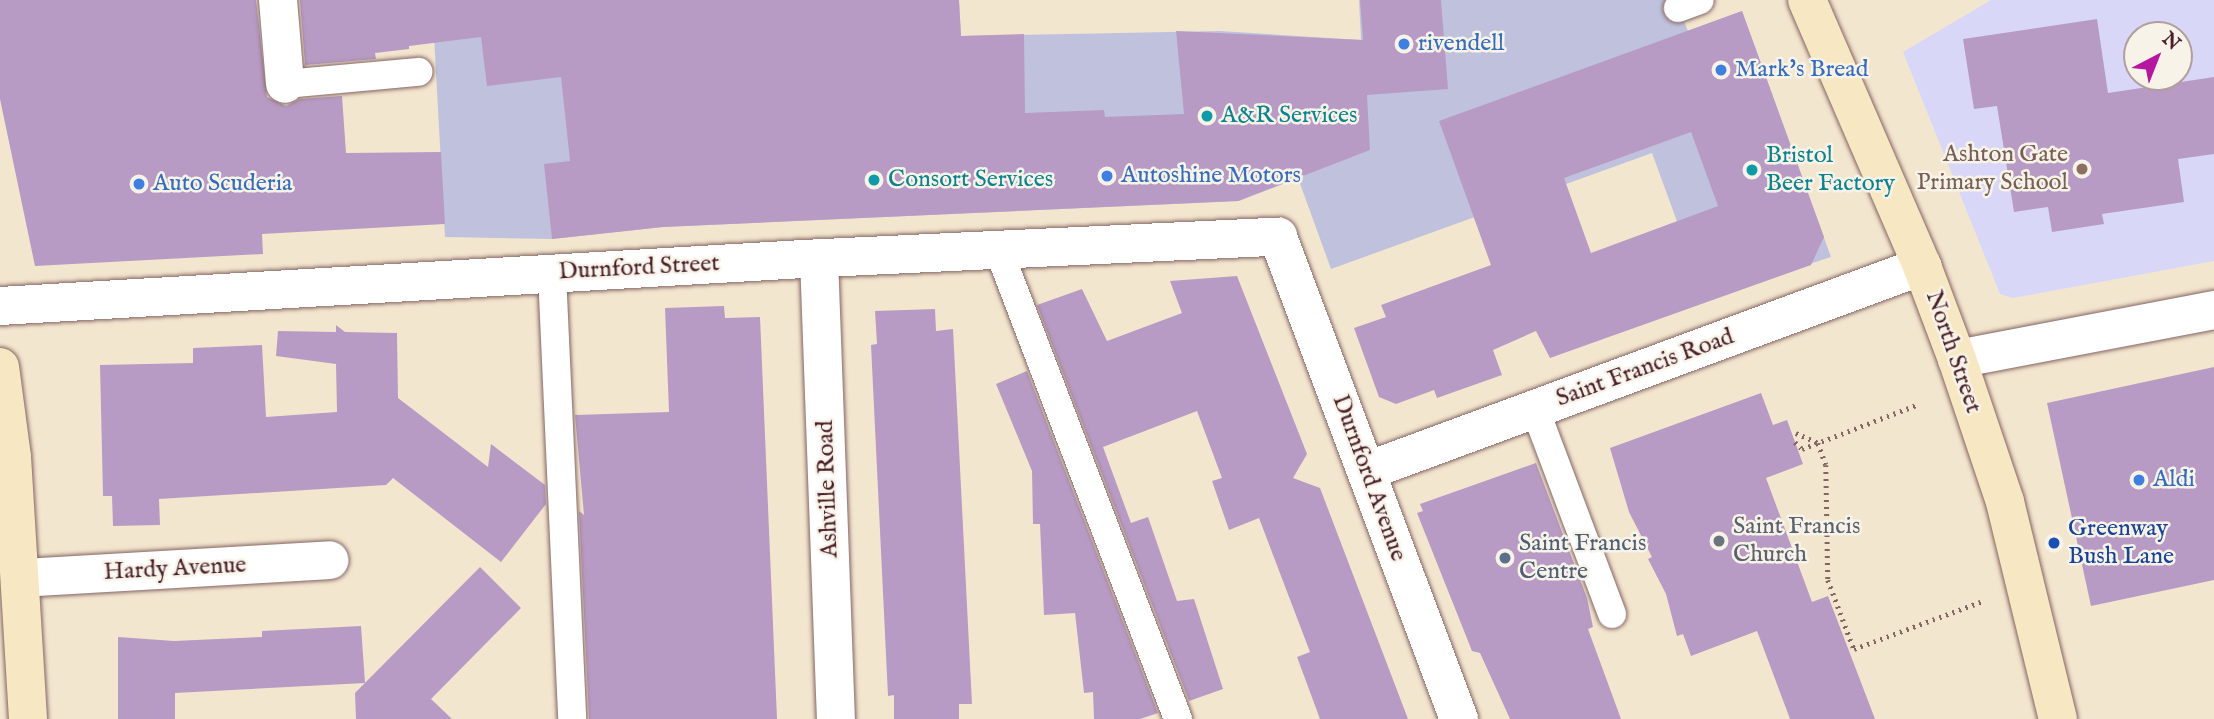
<!DOCTYPE html>
<html>
<head>
<meta charset="utf-8">
<style>
  body { margin:0 }
  #map { position:relative; width:2214px; height:719px; overflow:hidden; background:#f3e6cf; font-family:"IM FELL English",serif }
  div>[style] { position:absolute }
  .built>* { inset:0; background:#d9d7f8 }
  .industrial>* { inset:0; background:#c0c2dd }
  .building>* { inset:0; background:#b89bc4 }
  .path>* { height:4.5px; margin-top:-2.25px; transform-origin:0; background:repeating-linear-gradient(90deg,#856564 0 2px,transparent 0 7px) }
  .roads { filter:drop-shadow(0 0 2px #856564) drop-shadow(0 0 2px #856564) }
  .lane>* { height:28px; margin:-14px; padding:0 14px; transform-origin:14px; border-radius:14px; background:#fff }
  .street>* { height:38px; margin:-19px; padding:0 19px; transform-origin:19px; border-radius:19px; background:#fff }
  .secondary>* { height:38px; margin:-19px; padding:0 19px; transform-origin:19px; border-radius:19px; background:#f7e8c3 }
  .dots>* { width:19px; height:19px; translate:-50% -50%; box-sizing:border-box; border:4px solid #f7f3e8; border-radius:50% }
  span { translate:-50% -50%; white-space:nowrap; text-align:center; line-height:1.15; -webkit-text-stroke:5px #f7f3e8; paint-order:stroke }
  .shop-label { font-size:24px; color:#366cbe }
  .left { translate:0 -50%; text-align:left }
  .culture-label { font-size:24px; color:#0d838f }
  .education-label { font-size:24px; color:#785e54 }
  .right { translate:-100% -50%; text-align:right }
  .street-label { font-size:24px; color:#4a1f2b }
  .worship-label { font-size:24px; color:#5b616d }
  .transit-label { font-size:24px; color:#164399 }
  .service-label { font-size:24px; color:#4e5e75 }
  .north { position:absolute; left:2123px; top:21px; width:70px; height:70px; box-sizing:border-box; background:#f7f3e8; border:2px solid #b29e9c; border-radius:50%; rotate:42deg; font-size:19px; font-weight:700; line-height:28px; text-align:center; color:#4a1f2b }
  .north::after { content:''; display:block; margin:auto; width:24px; height:32px; background:#b5179e; clip-path:polygon(50% 0,100% 100%,50% 72%,0 100%) }
</style>
</head>
<body>
<div id="map">
  <div class="built">
    <i style="clip-path:polygon(evenodd,1991px 0,2214px 0,2214px 261px,2013px 298px,2000px 294px,1903px 52px,1991px 0,2137px 35px,2179px 35px,2179px 77px,2137px 77px,2137px 35px)"></i>
  </div>
  <div class="industrial">
    <i style="clip-path:polygon(432px 0,959px 0,961px 36px,1220px 31px,1361px 40px,1359px 0,1675px 0,1688px 31px,1742px 11px,1831px 257px,1705px 298px,1652px 153px,1331px 269px,1298px 178px,1239px 201px,663px 227px,552px 239px,445px 237px)"></i>
  </div>
  <div class="building">
    <i style="clip-path:polygon(0 0,256px 0,267px 97px,286px 106px,300px 99px,342px 96px,346px 153px,441px 152px,445px 224px,262px 234px,263px 254px,35px 266px,0 99px)"></i>
    <i style="clip-path:polygon(300px 0,959px 0,961px 36px,1024px 34px,1025px 113px,1104px 110px,1105px 117px,1184px 114px,1176px 31px,1363px 40px,1360px 0,1441px 0,1448px 89px,1367px 95px,1370px 150px,1238px 201px,663px 227px,552px 239px,544px 164px,570px 161px,561px 77px,487px 86px,481px 37px,409px 46px,409px 49px,375px 53px,376px 59px,305px 65px)"></i>
    <i style="clip-path:polygon(evenodd,1742px 11px,1824px 237px,1811px 265px,1550px 358px,1536px 331px,1493px 350px,1502px 375px,1437px 398px,1434px 390px,1396px 404px,1379px 397px,1354px 328px,1386px 317px,1381px 305px,1491px 265px,1439px 121px,1742px 11px,1691px 132px,1718px 206px,1591px 253px,1564px 178px,1691px 132px)"></i>
    <i style="clip-path:polygon(2097px 19px,2108px 93px,2214px 77px,2214px 154px,2178px 159px,2184px 202px,2102px 214px,2104px 224px,2052px 232px,2048px 207px,2014px 212px,1997px 106px,1974px 109px,1963px 39px)"></i>
    <i style="clip-path:polygon(1237px 276px,1307px 454px,1293px 478px,1320px 488px,1408px 719px,1320px 719px,1297px 657px,1310px 652px,1259px 518px,1229px 530px,1212px 481px,1222px 478px,1197px 411px,1103px 447px,1131px 523px,1148px 517px,1177px 601px,1194px 599px,1223px 689px,1189px 701px,1037px 305px,1082px 289px,1107px 341px,1182px 313px,1170px 281px)"></i>
    <i style="clip-path:polygon(724px 306px,725px 318px,760px 317px,777px 719px,589px 719px,579px 511px,584px 515px,575px 415px,669px 412px,665px 308px)"></i>
    <i style="clip-path:polygon(935px 309px,936px 331px,953px 329px,972px 704px,959px 704px,959px 719px,894px 719px,894px 695px,888px 696px,871px 345px,877px 344px,875px 311px)"></i>
    <i style="clip-path:polygon(336px 325px,345px 332px,397px 333px,398px 398px,488px 467px,491px 444px,545px 485px,546px 504px,501px 562px,393px 478px,386px 485px,159px 499px,160px 525px,113px 526px,112px 496px,103px 496px,100px 365px,193px 363px,193px 348px,262px 345px,266px 417px,337px 412px,336px 364px,276px 356px,278px 331px,336px 332px)"></i>
    <i style="clip-path:polygon(2214px 367px,2214px 580px,2091px 606px,2047px 403px)"></i>
    <i style="clip-path:polygon(1027px 371px,1158px 713px,1140px 719px,1094px 719px,1093px 692px,1084px 693px,1075px 613px,1044px 615px,1040px 524px,1033px 524px,1032px 471px,996px 384px)"></i>
    <i style="clip-path:polygon(1761px 393px,1773px 425px,1787px 420px,1803px 464px,1766px 478px,1812px 602px,1828px 596px,1875px 719px,1790px 719px,1757px 631px,1691px 656px,1683px 634px,1677px 636px,1666px 594px,1648px 559px,1652px 557px,1629px 512px,1610px 448px)"></i>
    <i style="clip-path:polygon(1536px 463px,1587px 598px,1593px 627px,1588px 629px,1621px 719px,1510px 719px,1480px 653px,1472px 651px,1417px 513px,1423px 511px,1420px 504px)"></i>
    <i style="clip-path:polygon(480px 567px,521px 608px,431px 699px,452px 719px,356px 719px,355px 693px)"></i>
    <i style="clip-path:polygon(361px 626px,365px 683px,175px 693px,175px 719px,118px 719px,118px 637px,174px 641px,262px 637px,262px 631px)"></i>
  </div>
  <div class="path">
    <i style="left:1796px;top:433px;width:24px;rotate:24deg"></i>
    <i style="left:1818px;top:443px;width:23px;rotate:70deg"></i>
    <i style="left:1826px;top:465px;width:115px;rotate:89deg"></i>
    <i style="left:1828px;top:580px;width:74px;rotate:69.4deg"></i>
    <i style="left:1854px;top:649px;width:138px;rotate:-20.4deg"></i>
    <i style="left:1795px;top:442px;width:10px;rotate:45deg"></i>
    <i style="left:1802px;top:449px;width:125px;rotate:-21deg"></i>
  </div>
  <div class="roads">
    <div class="lane">
      <i style="left:1678px;top:8px;width:23px;rotate:-20deg"></i>
      <i style="left:285px;top:84px;width:134px;rotate:-5.2deg"></i>
      <i style="left:999px;top:251px;width:501px;rotate:69.07deg"></i>
      <i style="left:552px;top:273px;width:446px;rotate:87.4deg"></i>
      <i style="left:1535px;top:409px;width:219px;rotate:69.4deg"></i>
    </div>
    <div class="street">
      <i style="left:278px;top:0;width:84px;rotate:85.2deg"></i>
      <i style="left:819px;top:258px;width:461px;rotate:87.9deg"></i>
      <i style="left:0;top:306px;width:804px;rotate:-3.35deg"></i>
      <i style="left:803px;top:259px;width:476px;rotate:-2.7deg"></i>
      <i style="left:1278px;top:237px;width:515px;rotate:69.42deg"></i>
      <i style="left:1957px;top:359px;width:262px;rotate:-10.8deg"></i>
      <i style="left:1367px;top:471px;width:592px;rotate:-20.27deg"></i>
      <i style="left:21px;top:578px;width:309px;rotate:-3.3deg"></i>
    </div>
    <div class="secondary">
      <i style="left:1807px;top:0;width:290px;rotate:66.6deg"></i>
      <i style="left:1922px;top:266px;width:99px;rotate:69.4deg"></i>
      <i style="left:1957px;top:359px;width:151px;rotate:71.4deg"></i>
      <i style="left:2005px;top:502px;width:223px;rotate:76.3deg"></i>
      <i style="left:0;top:367px;width:91px;rotate:82.4deg"></i>
      <i style="left:12px;top:457px;width:262px;rotate:86.5deg"></i>
    </div>
  </div>
  <div class="dots">
    <i style="left:1404px;top:44px;background:#3f7fe0"></i>
    <i style="left:1721px;top:70px;background:#3f7fe0"></i>
    <i style="left:1207px;top:116px;background:#0f9aa8"></i>
    <i style="left:2082px;top:169px;background:#8d6e63"></i>
    <i style="left:1752px;top:170px;background:#0f9aa8"></i>
    <i style="left:1107px;top:176px;background:#3f7fe0"></i>
    <i style="left:874px;top:180px;background:#0f9aa8"></i>
    <i style="left:139px;top:184px;background:#3f7fe0"></i>
    <i style="left:2139px;top:480px;background:#3f7fe0"></i>
    <i style="left:1719px;top:541px;background:#6b7280"></i>
    <i style="left:2054px;top:543px;background:#1a4fb4"></i>
    <i style="left:1505px;top:558px;background:#5c6f8a"></i>
  </div>
  <div class="shop-label">
    <span class="left" style="left:1418px;top:44px">rivendell</span>
    <span class="left" style="left:1735px;top:70px">Mark's Bread</span>
    <span class="left" style="left:1121px;top:176px">Autoshine Motors</span>
    <span class="left" style="left:153px;top:184px">Auto Scuderia</span>
    <span class="left" style="left:2153px;top:480px">Aldi</span>
  </div>
  <div class="culture-label">
    <span class="left" style="left:1221px;top:116px">A&amp;R Services</span>
    <span class="left" style="left:1766px;top:170px">Bristol<br>Beer Factory</span>
    <span class="left" style="left:888px;top:180px">Consort Services</span>
  </div>
  <div class="education-label">
    <span class="right" style="left:2068px;top:169px">Ashton Gate<br>Primary School</span>
  </div>
  <div class="street-label">
    <span style="left:639px;top:268px;rotate:-3deg">Durnford Street</span>
    <span style="left:1953px;top:352px;rotate:71deg">North Street</span>
    <span style="left:1645px;top:368px;rotate:-20deg">Saint Francis Road</span>
    <span style="left:1369px;top:478px;rotate:70deg">Durnford Avenue</span>
    <span style="left:828px;top:489px;rotate:-92deg">Ashville Road</span>
    <span style="left:175px;top:569px;rotate:-3deg">Hardy Avenue</span>
  </div>
  <div class="worship-label">
    <span class="left" style="left:1733px;top:541px">Saint Francis<br>Church</span>
  </div>
  <div class="transit-label">
    <span class="left" style="left:2068px;top:543px">Greenway<br>Bush Lane</span>
  </div>
  <div class="service-label">
    <span class="left" style="left:1519px;top:558px">Saint Francis<br>Centre</span>
  </div>
  <div class="north">N</div>
</div>
</body>
</html>
